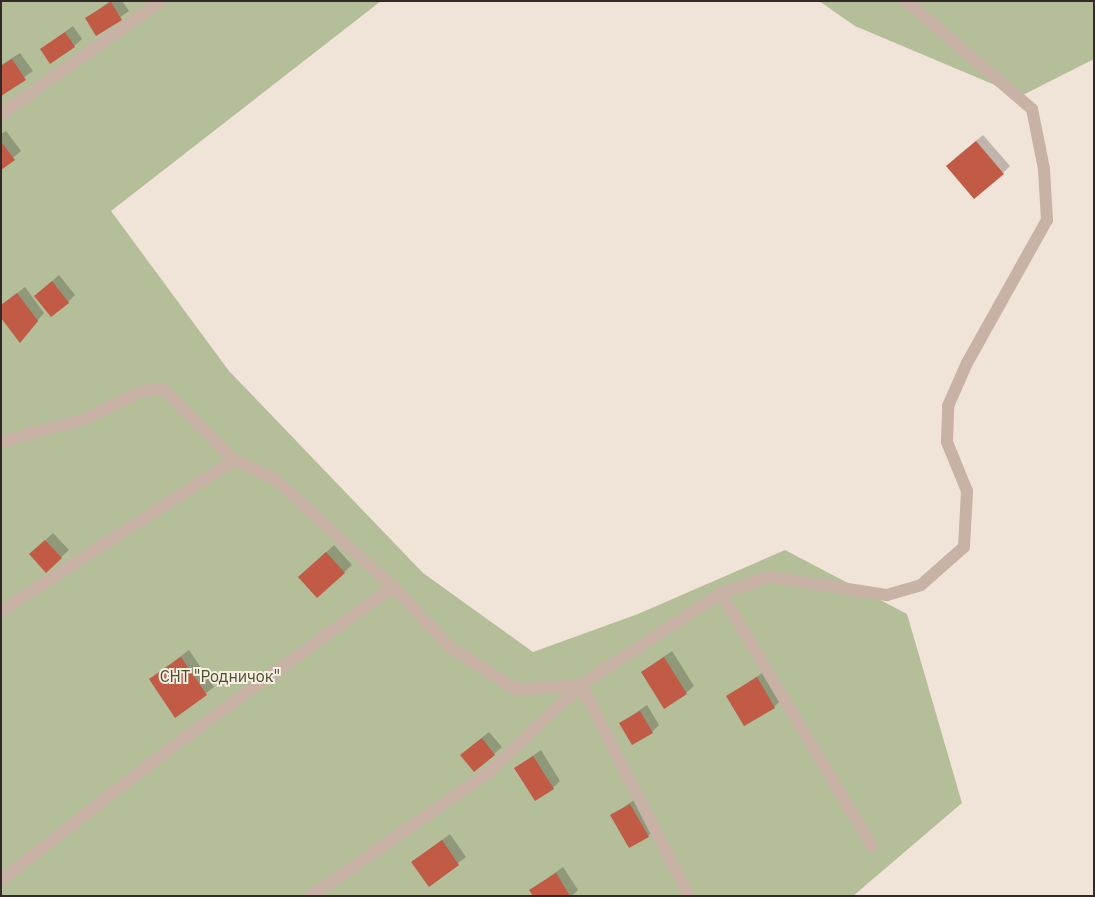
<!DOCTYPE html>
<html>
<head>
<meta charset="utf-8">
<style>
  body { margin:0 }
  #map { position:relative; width:1095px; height:897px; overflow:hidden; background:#f0e3d8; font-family:"IBM Plex Sans",sans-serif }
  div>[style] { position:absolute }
  .green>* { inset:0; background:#b4be99 }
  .shadow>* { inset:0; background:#0003 }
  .building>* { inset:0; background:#c15b45 }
  .minor>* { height:12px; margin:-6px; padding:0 6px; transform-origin:6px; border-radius:6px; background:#c7b2a5 }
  span { translate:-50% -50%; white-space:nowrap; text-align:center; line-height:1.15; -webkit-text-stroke:4px #f8eee4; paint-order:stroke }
  .park-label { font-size:16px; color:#45512b }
  .frame { position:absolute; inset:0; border:2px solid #332926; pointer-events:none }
</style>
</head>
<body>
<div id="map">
  <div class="green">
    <i style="clip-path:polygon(1px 1px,381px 1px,111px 211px,229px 371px,423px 573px,533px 652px,638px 614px,785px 550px,907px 614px,962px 803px,853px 896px,1px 896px)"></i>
    <i style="clip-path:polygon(819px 1px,1094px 1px,1094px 59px,1021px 96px,855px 26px)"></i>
  </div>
  <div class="shadow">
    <i style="clip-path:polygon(110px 1px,122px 1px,129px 11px,96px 34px,87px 18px)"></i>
    <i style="clip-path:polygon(73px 26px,82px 39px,74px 46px,42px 49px)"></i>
    <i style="clip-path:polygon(20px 53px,33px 71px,1px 94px,1px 65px)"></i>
    <i style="clip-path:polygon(6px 131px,21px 151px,1px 168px,1px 134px)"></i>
    <i style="clip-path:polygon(983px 135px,1010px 166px,1003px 173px,954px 159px)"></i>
    <i style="clip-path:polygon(59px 275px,75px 295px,68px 302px,35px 296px)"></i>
    <i style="clip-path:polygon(25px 287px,44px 313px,20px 341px,4px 303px)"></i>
    <i style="clip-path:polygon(53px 533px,69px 550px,46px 571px,38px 547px)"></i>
    <i style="clip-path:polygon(334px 545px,352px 565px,317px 597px,307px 570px)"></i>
    <i style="clip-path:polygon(189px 650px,214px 687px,176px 716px,150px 679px)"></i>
    <i style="clip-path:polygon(672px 651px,694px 686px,686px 693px,642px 672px)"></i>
    <i style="clip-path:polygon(765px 671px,781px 700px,774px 707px,728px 696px)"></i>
    <i style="clip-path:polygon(647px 705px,659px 725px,652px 732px,621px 723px)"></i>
    <i style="clip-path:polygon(489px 732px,502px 747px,494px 754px,469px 748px)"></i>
    <i style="clip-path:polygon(541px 750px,560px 781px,553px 788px,516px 768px)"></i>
    <i style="clip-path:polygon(637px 798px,655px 829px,648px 836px,612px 815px)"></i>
    <i style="clip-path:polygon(450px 834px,466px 857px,429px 885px,413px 862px)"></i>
    <i style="clip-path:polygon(563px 867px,578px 890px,572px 896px,534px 896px,531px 890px)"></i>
  </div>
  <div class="building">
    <i style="clip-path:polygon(111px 2px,122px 20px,96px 36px,85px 18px)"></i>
    <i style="clip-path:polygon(65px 32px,75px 47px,50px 64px,40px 49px)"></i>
    <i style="clip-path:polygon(12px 59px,26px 80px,1px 96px,1px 66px)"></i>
    <i style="clip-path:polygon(976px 141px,1004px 174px,974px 199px,946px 166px)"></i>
    <i style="clip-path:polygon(1px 142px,15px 160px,1px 170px)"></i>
    <i style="clip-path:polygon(52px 281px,69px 303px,51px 317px,34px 296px)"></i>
    <i style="clip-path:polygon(17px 293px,38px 321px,20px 343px,1px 318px,1px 305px)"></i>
    <i style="clip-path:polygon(45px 540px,62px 558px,46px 573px,29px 554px)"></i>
    <i style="clip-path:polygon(326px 552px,345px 573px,317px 598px,298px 577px)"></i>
    <i style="clip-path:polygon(181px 657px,207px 695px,175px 718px,149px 679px)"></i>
    <i style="clip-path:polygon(664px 657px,687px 694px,664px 709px,641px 672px)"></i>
    <i style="clip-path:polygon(757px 677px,775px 708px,744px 726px,726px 696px)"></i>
    <i style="clip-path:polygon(640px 711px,653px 733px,632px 745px,619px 723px)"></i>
    <i style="clip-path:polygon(482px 738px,495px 755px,474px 772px,460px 755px)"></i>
    <i style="clip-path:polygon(533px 756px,554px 789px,535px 801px,514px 768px)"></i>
    <i style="clip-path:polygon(630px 804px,649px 837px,629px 848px,610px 815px)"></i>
    <i style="clip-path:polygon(442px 840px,459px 865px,429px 887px,411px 862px)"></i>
    <i style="clip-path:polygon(556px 873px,570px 896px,533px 896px,529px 890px)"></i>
  </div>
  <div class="minor">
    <i style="left:1px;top:114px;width:196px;rotate:-35.2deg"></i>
    <i style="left:1px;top:442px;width:87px;rotate:-15.3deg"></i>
    <i style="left:85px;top:419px;width:64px;rotate:-26.2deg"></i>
    <i style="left:142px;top:391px;width:21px;rotate:-5deg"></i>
    <i style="left:163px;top:389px;width:100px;rotate:45deg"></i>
    <i style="left:234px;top:460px;width:45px;rotate:24.9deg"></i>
    <i style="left:275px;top:479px;width:160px;rotate:42.5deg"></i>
    <i style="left:393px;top:587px;width:84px;rotate:46.4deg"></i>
    <i style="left:451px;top:648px;width:78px;rotate:32.5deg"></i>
    <i style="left:517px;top:690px;width:64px;rotate:-4.5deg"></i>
    <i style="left:581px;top:685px;width:168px;rotate:-33.3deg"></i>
    <i style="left:721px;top:593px;width:51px;rotate:-18.4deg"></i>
    <i style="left:769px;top:577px;width:119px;rotate:8.7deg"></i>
    <i style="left:887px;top:595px;width:35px;rotate:-16deg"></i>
    <i style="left:921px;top:585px;width:57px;rotate:-41.5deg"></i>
    <i style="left:964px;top:547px;width:56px;rotate:-86.9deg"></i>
    <i style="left:967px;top:491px;width:53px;rotate:-112.2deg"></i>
    <i style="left:947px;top:442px;width:36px;rotate:-88deg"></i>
    <i style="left:948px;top:406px;width:47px;rotate:-66.2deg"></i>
    <i style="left:967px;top:363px;width:164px;rotate:-60.8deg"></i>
    <i style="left:1047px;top:220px;width:51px;rotate:-93.4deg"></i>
    <i style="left:1044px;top:169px;width:61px;rotate:-101.3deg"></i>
    <i style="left:1032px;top:109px;width:166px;rotate:-139.4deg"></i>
    <i style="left:721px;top:593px;width:295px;rotate:59.2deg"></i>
    <i style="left:1px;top:611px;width:278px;rotate:-32.9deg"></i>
    <i style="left:1px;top:880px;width:213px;rotate:-37.9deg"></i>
    <i style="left:169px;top:749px;width:276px;rotate:-35.9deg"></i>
    <i style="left:311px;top:896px;width:216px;rotate:-34.8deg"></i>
    <i style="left:488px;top:773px;width:128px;rotate:-43.4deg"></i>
    <i style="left:581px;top:685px;width:237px;rotate:62.9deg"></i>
  </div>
  <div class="park-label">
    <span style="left:220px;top:676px">СНТ "Родничок"</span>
  </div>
  <div class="frame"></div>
</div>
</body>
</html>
